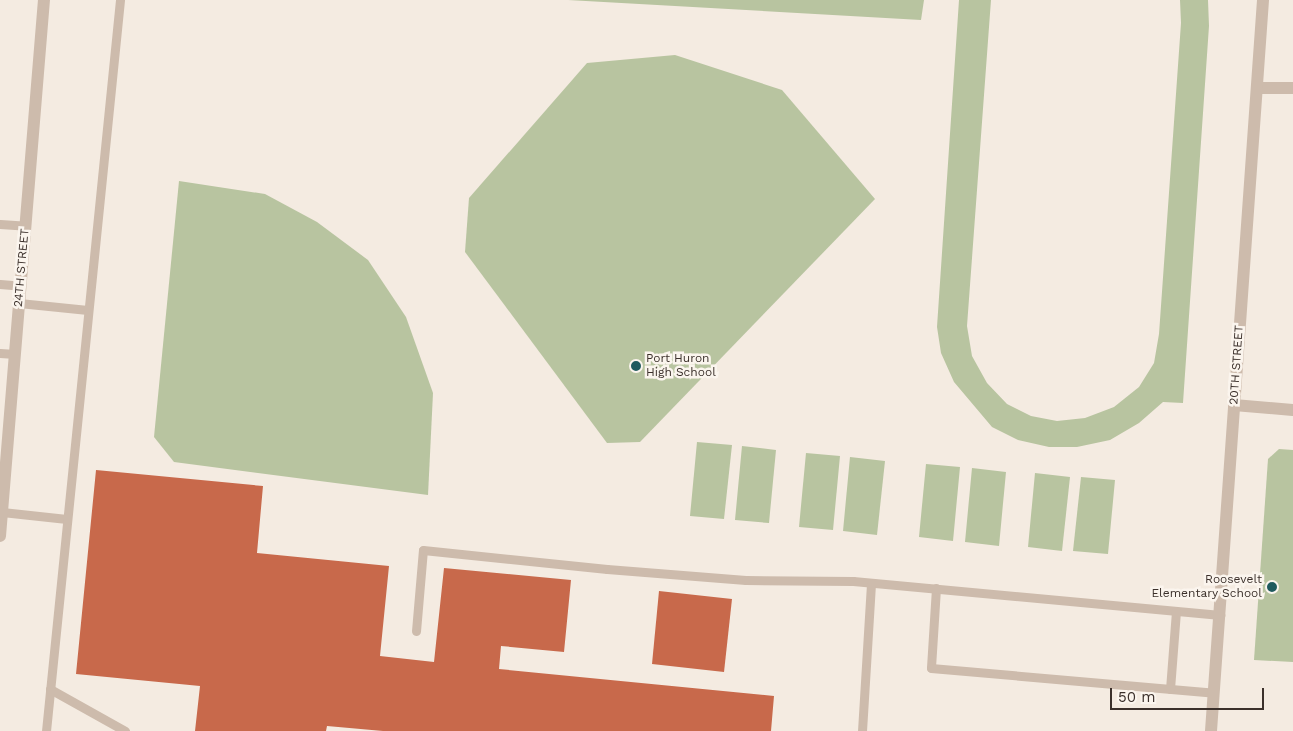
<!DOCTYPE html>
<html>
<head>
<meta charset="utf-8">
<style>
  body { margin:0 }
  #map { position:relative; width:1293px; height:731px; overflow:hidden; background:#f4ebe1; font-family:"Work Sans",sans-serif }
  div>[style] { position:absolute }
  .green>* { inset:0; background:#b8c4a0 }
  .building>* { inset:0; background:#c8694b }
  .service>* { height:9px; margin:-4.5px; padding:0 4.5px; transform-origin:4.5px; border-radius:4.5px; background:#cdbbac }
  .minor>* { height:12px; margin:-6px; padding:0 6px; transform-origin:6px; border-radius:6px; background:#cdbbac }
  .tertiary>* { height:12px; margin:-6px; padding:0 6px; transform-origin:6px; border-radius:6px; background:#cdbbac }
  .dots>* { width:14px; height:14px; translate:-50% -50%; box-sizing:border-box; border:2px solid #fbf5ee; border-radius:50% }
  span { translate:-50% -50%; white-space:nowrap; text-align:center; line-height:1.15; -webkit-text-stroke:5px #fbf5ee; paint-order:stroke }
  .street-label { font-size:12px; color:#3b302b }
  .poi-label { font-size:12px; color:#3b302b }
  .left { translate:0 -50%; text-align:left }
  .right { translate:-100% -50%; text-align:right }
  .scale { position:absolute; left:1110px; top:688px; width:154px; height:22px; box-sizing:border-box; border:2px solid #3b302b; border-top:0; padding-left:6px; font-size:15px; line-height:18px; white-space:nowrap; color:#3b302b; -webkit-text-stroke:4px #fbf5ee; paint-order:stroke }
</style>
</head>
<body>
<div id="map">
  <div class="green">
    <i style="clip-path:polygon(568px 0,924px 0,921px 20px)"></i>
    <i style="clip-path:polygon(959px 0,991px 0,967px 326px,972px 356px,987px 383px,1007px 404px,1031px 416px,1057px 421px,1085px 418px,1114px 407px,1139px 387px,1154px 363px,1159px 334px,1181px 23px,1180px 0,1208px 0,1209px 26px,1183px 403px,1163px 402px,1139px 423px,1110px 440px,1077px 447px,1049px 447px,1018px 440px,992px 427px,954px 382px,941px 353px,937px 327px)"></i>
    <i style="clip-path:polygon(675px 55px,782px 90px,875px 199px,640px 442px,607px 443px,465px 252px,469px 198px,587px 63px)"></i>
    <i style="clip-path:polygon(179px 181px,265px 194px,317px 222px,368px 260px,406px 317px,433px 393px,428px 495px,174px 462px,154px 437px)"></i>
    <i style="clip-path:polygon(697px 442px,732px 445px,724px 519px,690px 516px)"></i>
    <i style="clip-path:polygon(742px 446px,776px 450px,769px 523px,735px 520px)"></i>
    <i style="clip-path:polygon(1279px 449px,1293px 450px,1293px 662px,1254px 660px,1268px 459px)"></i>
    <i style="clip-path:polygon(806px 453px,840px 456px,833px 530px,799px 527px)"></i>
    <i style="clip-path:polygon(850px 457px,885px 461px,877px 535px,843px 531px)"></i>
    <i style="clip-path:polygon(926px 464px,960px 467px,953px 541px,919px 537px)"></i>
    <i style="clip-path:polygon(972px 468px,1006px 472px,999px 546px,965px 542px)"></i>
    <i style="clip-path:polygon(1035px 473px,1070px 477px,1062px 551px,1028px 547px)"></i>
    <i style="clip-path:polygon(1081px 477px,1115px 480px,1108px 554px,1073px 551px)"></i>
  </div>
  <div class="building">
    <i style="clip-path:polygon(96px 470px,263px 486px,257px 553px,389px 566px,380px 656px,434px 662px,444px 568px,571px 580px,564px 652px,501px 646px,499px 669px,774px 696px,771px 731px,383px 731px,327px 726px,326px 731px,195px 731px,200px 686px,76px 674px)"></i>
    <i style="clip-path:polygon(659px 591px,732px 599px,724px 672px,652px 664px)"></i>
  </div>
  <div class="service">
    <i style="left:0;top:224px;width:26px;rotate:4deg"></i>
    <i style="left:0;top:284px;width:21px;rotate:5deg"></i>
    <i style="left:19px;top:303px;width:69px;rotate:5.8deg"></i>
    <i style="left:0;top:353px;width:15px;rotate:4deg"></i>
    <i style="left:2px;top:512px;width:65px;rotate:6.1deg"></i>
    <i style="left:936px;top:588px;width:80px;rotate:93.6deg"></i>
    <i style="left:931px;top:668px;width:284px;rotate:5deg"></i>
    <i style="left:416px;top:631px;width:81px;rotate:-85.1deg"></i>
    <i style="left:423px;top:550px;width:185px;rotate:5.9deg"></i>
    <i style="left:607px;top:569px;width:139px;rotate:4.5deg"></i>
    <i style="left:746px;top:580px;width:107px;rotate:0.5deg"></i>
    <i style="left:853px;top:581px;width:369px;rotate:5.3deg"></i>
    <i style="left:50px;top:689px;width:86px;rotate:29.2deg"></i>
    <i style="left:1170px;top:689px;width:78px;rotate:-85.6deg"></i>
    <i style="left:46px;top:731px;width:735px;rotate:-84.22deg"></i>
    <i style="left:862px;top:731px;width:148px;rotate:-86.5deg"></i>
  </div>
  <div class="minor">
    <i style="left:1257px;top:88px;width:36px"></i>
    <i style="left:1234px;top:405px;width:59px;rotate:4.8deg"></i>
    <i style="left:1211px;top:731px;width:733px;rotate:-85.93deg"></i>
  </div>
  <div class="tertiary">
    <i style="left:0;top:536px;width:538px;rotate:-85.31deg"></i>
  </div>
  <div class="dots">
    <i style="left:636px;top:366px;background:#1f5a5e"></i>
    <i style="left:1272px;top:587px;background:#1f5a5e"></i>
  </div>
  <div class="street-label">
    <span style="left:22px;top:268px;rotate:-85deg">24TH STREET</span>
    <span style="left:1237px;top:365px;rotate:-86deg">20TH STREET</span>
  </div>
  <div class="poi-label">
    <span class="left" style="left:646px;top:366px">Port Huron<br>High School</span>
    <span class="right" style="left:1262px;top:587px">Roosevelt<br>Elementary School</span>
  </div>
  <div class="scale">50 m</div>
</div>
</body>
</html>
